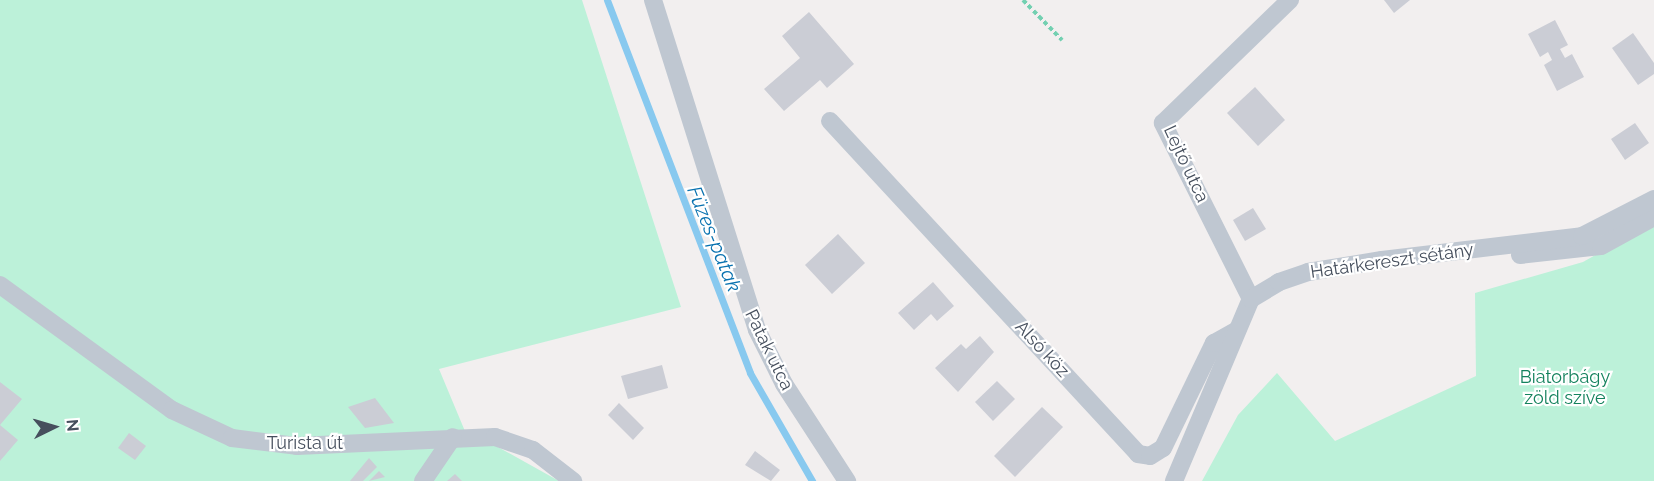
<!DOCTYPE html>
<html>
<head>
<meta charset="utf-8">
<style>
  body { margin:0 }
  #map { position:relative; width:1654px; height:481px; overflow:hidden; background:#f2efef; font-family:Raleway,sans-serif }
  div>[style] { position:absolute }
  .green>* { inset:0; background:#bcf1d9 }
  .stream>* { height:7px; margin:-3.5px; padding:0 3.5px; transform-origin:3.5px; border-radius:3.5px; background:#88c9ef }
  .building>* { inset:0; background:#cbcdd5 }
  .path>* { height:4px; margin-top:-2px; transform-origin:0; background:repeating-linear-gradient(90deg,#73d0b1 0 4.5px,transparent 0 7.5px) }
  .street>* { height:18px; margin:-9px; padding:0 9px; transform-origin:9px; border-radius:9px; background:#bfc7d1 }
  span { translate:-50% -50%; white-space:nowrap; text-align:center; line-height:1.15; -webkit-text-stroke:4.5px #fff; paint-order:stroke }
  .street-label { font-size:18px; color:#464f5d }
  .park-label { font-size:18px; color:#14825d }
  .water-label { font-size:20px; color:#0871af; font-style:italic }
  .north { position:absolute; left:24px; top:397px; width:60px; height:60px; -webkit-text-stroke:4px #fff; paint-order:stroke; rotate:85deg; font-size:16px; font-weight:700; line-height:24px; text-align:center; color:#464f5d }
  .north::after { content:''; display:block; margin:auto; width:21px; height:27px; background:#464f5d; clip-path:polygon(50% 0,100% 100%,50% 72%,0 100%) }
</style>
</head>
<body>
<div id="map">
  <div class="green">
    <i style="clip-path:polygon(0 0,582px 0,681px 307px,439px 369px,467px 436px,489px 442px,559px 481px,0 481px)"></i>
    <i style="clip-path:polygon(1654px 222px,1654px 481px,1202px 481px,1238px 415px,1277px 373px,1335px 441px,1476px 376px,1475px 293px,1583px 262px)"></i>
  </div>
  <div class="stream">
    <i style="left:607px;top:0;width:399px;rotate:69deg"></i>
    <i style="left:750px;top:373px;width:125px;rotate:60.1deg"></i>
  </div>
  <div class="building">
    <i style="clip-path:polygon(1384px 0,1410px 0,1394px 13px)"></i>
    <i style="clip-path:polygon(809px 12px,854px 64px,827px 88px,820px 80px,784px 111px,764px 89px,800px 58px,782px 36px)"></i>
    <i style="clip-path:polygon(1555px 20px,1568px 45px,1560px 49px,1565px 58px,1572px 54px,1584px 77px,1557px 91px,1544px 65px,1552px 60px,1548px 52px,1540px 57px,1528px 34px)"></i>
    <i style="clip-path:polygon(1633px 33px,1654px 63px,1654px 74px,1638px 85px,1612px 48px)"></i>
    <i style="clip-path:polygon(1255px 87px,1285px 120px,1258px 146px,1227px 113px)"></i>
    <i style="clip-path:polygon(1635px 123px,1649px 143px,1625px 160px,1611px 139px)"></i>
    <i style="clip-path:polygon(1253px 208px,1266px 229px,1245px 241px,1233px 220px)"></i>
    <i style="clip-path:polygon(838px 234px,865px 263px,832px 294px,805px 265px)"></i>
    <i style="clip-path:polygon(933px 282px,954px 306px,937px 321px,931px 314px,914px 330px,898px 313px)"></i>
    <i style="clip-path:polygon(980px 336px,994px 352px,958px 392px,935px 368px,961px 344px,966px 349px)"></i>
    <i style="clip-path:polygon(662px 365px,668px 388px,628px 399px,621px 376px)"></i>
    <i style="clip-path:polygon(997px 381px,1015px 399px,993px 421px,975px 402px)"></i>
    <i style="clip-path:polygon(0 382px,22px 399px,0 425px,18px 440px,0 461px)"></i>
    <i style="clip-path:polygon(375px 398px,394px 423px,365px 428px,348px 407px)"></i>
    <i style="clip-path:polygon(619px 403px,644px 428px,633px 440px,608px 415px)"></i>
    <i style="clip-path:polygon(1042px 407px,1063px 427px,1015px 477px,994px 456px)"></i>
    <i style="clip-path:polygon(129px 433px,146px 446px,135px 460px,118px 448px)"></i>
    <i style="clip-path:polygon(755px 451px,780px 470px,771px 481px,745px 465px)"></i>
    <i style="clip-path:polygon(369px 458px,377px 467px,363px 481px,350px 481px)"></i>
    <i style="clip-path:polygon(379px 471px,385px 477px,369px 481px)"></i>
    <i style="clip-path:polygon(455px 474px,462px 481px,447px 481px)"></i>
  </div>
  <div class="path">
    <i style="left:1023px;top:0;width:56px;rotate:45.7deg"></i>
  </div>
  <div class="street">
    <i style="left:653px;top:0;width:346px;rotate:72.5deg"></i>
    <i style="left:757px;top:330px;width:60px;rotate:63.4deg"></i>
    <i style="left:784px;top:384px;width:116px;rotate:57deg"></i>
    <i style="left:830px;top:121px;width:454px;rotate:47.2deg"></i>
    <i style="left:1138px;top:454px;width:12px;rotate:9deg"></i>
    <i style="left:1150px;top:456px;width:15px;rotate:-32deg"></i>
    <i style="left:1163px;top:448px;width:117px;rotate:-64.1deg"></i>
    <i style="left:1214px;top:343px;width:25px;rotate:-29deg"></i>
    <i style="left:1520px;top:255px;width:81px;rotate:-6.3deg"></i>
    <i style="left:1601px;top:246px;width:60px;rotate:-28.7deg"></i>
    <i style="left:0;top:285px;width:213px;rotate:36deg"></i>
    <i style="left:172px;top:410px;width:66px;rotate:25deg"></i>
    <i style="left:232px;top:438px;width:65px;rotate:7deg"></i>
    <i style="left:297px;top:446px;width:198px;rotate:-2.6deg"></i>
    <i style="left:495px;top:437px;width:40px;rotate:18.9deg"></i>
    <i style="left:533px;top:450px;width:51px;rotate:37.8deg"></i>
    <i style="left:1251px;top:299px;width:197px;rotate:-116.6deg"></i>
    <i style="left:1163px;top:123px;width:177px;rotate:-44.1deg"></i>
    <i style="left:423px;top:481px;width:53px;rotate:-55.7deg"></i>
    <i style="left:1174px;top:481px;width:198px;rotate:-67.1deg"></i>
    <i style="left:1251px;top:299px;width:33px;rotate:-31deg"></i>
    <i style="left:1279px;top:282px;width:31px;rotate:-19deg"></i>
    <i style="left:1308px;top:272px;width:75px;rotate:-9.2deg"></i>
    <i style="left:1382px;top:260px;width:201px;rotate:-6.8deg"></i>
    <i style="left:1582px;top:236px;width:81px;rotate:-27.2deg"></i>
  </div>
  <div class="street-label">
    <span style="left:1186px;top:164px;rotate:65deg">Lejtő utca</span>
    <span style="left:1392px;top:261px;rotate:-8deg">Határkereszt sétány</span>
    <span style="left:1042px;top:349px;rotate:47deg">Alsó köz</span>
    <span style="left:769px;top:350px;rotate:64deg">Patak utca</span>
    <span style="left:305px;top:443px">Turista út</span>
  </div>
  <div class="park-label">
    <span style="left:1565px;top:388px">Biatorbágy<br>zöld szíve</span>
  </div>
  <div class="water-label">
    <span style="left:714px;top:239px;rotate:68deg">Füzes-patak</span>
  </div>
  <div class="north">N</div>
</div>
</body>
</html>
